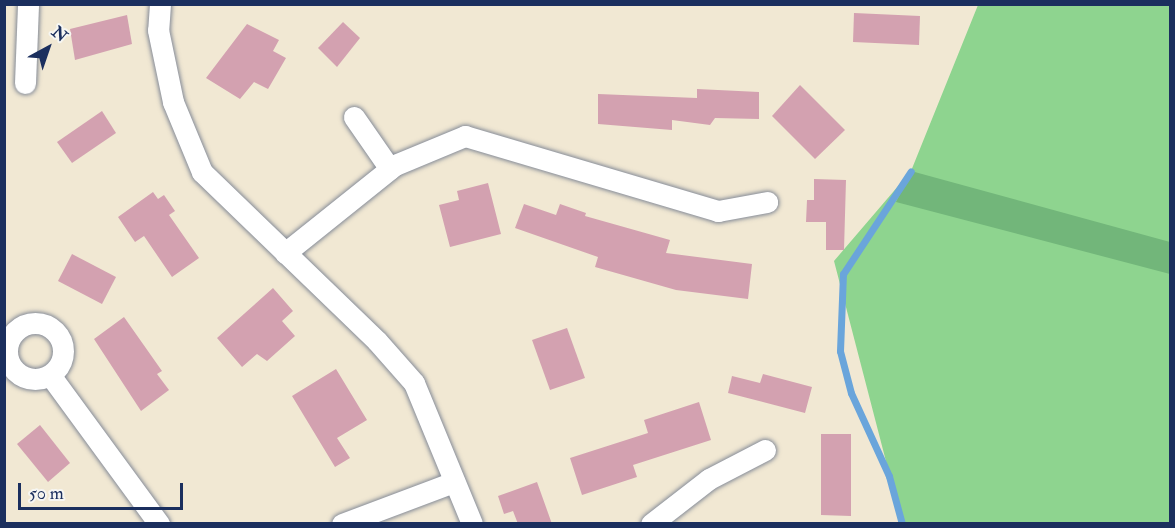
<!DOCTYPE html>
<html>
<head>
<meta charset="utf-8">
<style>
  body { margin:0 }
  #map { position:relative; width:1175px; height:528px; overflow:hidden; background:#f1e8d3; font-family:"IM FELL Double Pica",serif }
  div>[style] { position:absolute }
  .green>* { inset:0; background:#8ed48f }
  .forest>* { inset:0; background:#72b67a }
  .stream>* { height:7px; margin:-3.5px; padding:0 3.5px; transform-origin:3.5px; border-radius:3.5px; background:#6aa5db }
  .building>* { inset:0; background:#d3a1b0 }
  .roads { filter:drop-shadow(0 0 2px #868c98) drop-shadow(0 0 2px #868c98) }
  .minor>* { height:21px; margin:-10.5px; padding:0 10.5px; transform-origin:10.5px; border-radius:10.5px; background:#fff }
  .minor>.ring { margin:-10.5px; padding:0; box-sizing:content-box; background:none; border:21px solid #fff; border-radius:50% }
  span { translate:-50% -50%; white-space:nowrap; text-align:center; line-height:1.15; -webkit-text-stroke:4.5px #f6f6f2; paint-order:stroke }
  .frame { position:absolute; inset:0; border:6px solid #1b2f5e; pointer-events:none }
  .north { position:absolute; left:18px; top:18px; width:60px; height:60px; -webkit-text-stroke:4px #f6f6f2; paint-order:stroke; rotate:40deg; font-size:16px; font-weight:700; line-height:24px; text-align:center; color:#1b2f5e }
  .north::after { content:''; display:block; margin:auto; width:21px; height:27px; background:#1b2f5e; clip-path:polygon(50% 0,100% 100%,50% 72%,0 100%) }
  .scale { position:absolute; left:18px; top:483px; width:165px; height:27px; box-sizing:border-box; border:3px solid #1b2f5e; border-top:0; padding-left:8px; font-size:18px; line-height:21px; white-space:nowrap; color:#1b2f5e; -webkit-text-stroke:4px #f6f6f2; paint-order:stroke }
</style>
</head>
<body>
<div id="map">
  <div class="green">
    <i style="clip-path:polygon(978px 5px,1170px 5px,1170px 523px,902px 523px,834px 261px,911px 171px)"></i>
  </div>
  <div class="forest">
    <i style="clip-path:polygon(911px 171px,1170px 242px,1170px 274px,896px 202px)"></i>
  </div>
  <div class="stream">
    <i style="left:902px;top:524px;width:50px;rotate:-105.2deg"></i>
    <i style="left:889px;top:476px;width:91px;rotate:-114.6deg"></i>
    <i style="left:851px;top:393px;width:43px;rotate:-104.7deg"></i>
    <i style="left:840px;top:351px;width:77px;rotate:-87.8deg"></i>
    <i style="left:843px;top:274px;width:123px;rotate:-56.6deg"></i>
  </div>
  <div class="building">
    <i style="clip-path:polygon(854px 13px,920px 16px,919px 45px,853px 42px)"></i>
    <i style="clip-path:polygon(127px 15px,132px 44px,75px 60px,70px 29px)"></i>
    <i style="clip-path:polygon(343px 22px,360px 38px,337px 67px,318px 48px)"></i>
    <i style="clip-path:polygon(247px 24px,279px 40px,273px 51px,286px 58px,268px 89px,254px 82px,240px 99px,206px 78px)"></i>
    <i style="clip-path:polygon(800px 85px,845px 130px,815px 159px,772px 116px)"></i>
    <i style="clip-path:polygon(697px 89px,759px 92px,759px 119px,715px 118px,710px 125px,672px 120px,672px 130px,598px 124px,598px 94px,697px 98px)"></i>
    <i style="clip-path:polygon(102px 111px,116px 133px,72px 163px,57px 142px)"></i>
    <i style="clip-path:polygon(814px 179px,846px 180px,844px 250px,826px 250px,826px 222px,806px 222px,807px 200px,814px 200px)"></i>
    <i style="clip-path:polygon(488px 183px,501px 234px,450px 247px,439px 205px,459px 200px,457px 191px)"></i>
    <i style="clip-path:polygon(153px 192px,158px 199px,164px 195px,175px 211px,169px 215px,199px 258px,172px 277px,144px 236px,135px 242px,118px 217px)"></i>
    <i style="clip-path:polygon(524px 204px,556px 215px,560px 204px,586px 213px,585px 216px,670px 240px,666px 253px,752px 264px,748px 299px,676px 290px,595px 267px,598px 257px,515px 228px)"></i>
    <i style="clip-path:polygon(72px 254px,116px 277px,102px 304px,58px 281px)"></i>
    <i style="clip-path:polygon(273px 288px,293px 311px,282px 321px,295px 336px,267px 361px,257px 354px,242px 367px,217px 338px)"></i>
    <i style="clip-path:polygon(124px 317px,162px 371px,157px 374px,169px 390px,141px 411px,94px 339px)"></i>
    <i style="clip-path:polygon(567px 328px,585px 378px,550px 390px,532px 340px)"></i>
    <i style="clip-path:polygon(336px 369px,367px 420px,337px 438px,350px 458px,335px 467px,292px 396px)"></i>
    <i style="clip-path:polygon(763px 374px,812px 387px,805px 413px,728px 393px,732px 376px,760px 383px)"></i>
    <i style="clip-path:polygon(699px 402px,711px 440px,633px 465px,637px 477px,582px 495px,570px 458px,648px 433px,644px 420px)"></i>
    <i style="clip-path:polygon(40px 425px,70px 463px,48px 482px,17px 444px)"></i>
    <i style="clip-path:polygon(821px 434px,851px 434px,851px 516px,821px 515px)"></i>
    <i style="clip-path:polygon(537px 482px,552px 524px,518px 524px,513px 511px,504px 514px,498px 496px)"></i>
  </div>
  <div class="roads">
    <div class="minor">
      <i style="left:160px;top:4px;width:26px;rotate:94deg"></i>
      <i style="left:158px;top:30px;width:74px;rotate:78.2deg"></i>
      <i style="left:173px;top:102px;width:76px;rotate:67.5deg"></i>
      <i style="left:202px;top:172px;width:243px;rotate:44deg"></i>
      <i style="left:377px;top:341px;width:56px;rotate:48.6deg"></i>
      <i style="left:414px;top:383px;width:152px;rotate:67.6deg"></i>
      <i style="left:25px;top:83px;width:79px;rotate:-87.8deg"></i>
      <i style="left:354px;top:117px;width:63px;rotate:55.3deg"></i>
      <i style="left:285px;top:253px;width:141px;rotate:-38.7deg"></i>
      <i style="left:395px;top:165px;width:76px;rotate:-22.5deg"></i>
      <i style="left:465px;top:136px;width:264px;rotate:16.5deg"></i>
      <i style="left:718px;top:211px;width:50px;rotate:-10.4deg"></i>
      <i class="ring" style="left:7px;top:323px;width:35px;height:35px"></i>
      <i style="left:50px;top:375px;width:185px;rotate:53.8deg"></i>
      <i style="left:342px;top:524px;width:120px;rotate:-20.6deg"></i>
      <i style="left:651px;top:524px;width:73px;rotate:-37.8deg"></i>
      <i style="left:709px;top:479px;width:63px;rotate:-27.4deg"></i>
    </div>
  </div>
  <div class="frame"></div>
  <div class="north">N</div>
  <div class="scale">50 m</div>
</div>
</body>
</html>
